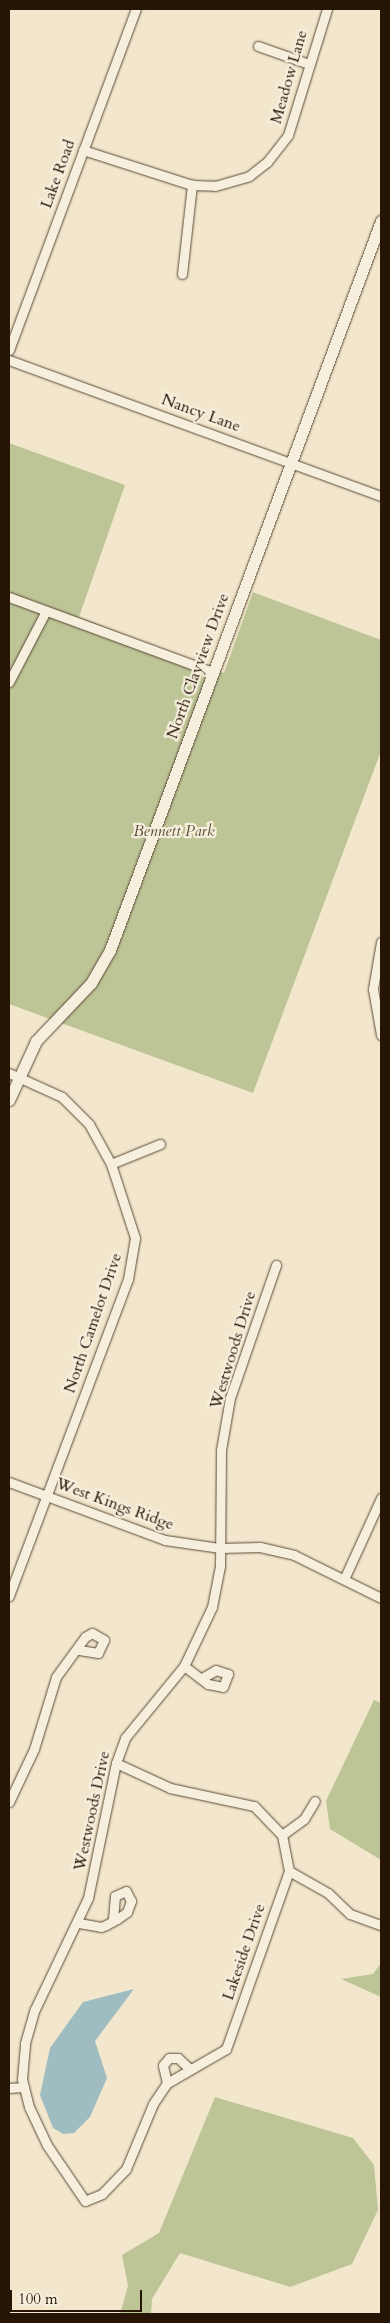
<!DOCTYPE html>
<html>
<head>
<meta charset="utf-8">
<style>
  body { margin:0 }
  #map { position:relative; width:390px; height:2323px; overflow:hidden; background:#f2e7cc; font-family:Cardo,serif }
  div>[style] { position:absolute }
  .green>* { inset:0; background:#bdc496 }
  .water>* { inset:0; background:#9fbdc1 }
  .roads { filter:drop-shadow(0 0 1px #594936) drop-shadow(0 0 1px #594936) }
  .minor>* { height:9px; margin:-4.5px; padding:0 4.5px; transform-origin:4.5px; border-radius:4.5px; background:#f7efde }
  .tertiary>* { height:11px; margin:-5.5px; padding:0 5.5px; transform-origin:5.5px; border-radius:5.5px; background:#f7efde }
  span { translate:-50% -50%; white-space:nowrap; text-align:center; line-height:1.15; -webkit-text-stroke:4.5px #f7efde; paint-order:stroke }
  .street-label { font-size:16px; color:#261404 }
  .park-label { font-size:16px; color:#5b5237; font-style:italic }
  .frame { position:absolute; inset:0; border:10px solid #261404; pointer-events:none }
  .scale { position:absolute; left:10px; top:2290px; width:132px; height:22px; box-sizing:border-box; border:2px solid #261404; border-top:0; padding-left:6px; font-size:15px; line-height:18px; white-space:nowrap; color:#261404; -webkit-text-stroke:4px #f7efde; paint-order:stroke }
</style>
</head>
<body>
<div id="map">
  <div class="green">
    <i style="clip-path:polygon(9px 443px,125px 485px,79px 617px,224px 673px,253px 592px,381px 640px,381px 751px,253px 1093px,9px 1004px)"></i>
    <i style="clip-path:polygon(374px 1700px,381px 1703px,381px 1860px,330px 1829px,326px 1801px)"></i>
    <i style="clip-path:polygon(381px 1963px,381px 1997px,341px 1979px,373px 1974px)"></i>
    <i style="clip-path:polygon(215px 2097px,353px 2138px,374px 2165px,378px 2210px,352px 2264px,290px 2287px,180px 2253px,152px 2299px,151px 2314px,120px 2314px,128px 2286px,122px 2255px,159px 2233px)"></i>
  </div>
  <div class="water">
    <i style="clip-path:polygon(134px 1989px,95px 2041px,107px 2078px,90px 2117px,74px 2133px,63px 2134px,53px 2128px,40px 2095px,50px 2048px,83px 2002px)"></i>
  </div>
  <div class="roads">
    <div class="minor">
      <i style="left:258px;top:46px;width:54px;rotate:19.4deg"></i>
      <i style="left:83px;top:150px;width:114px;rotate:17.8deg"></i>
      <i style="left:192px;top:185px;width:23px;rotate:2deg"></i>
      <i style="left:215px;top:186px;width:35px;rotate:-16deg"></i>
      <i style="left:249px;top:176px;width:23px;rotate:-38deg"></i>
      <i style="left:267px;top:162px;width:34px;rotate:-52deg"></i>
      <i style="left:288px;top:135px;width:132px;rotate:-72.8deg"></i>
      <i style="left:182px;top:274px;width:90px;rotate:-83.6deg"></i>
      <i style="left:9px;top:350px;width:364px;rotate:-69.6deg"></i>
      <i style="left:9px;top:360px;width:396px;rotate:20.1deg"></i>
      <i style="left:9px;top:597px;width:217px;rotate:20.2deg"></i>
      <i style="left:9px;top:682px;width:80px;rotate:-62.5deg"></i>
      <i style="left:381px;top:942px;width:48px;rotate:99.7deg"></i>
      <i style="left:373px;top:989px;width:47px;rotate:80.1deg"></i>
      <i style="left:9px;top:1073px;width:58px;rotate:24.4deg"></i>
      <i style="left:62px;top:1097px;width:38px;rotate:45deg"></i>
      <i style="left:89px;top:1124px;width:46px;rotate:61.2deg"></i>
      <i style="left:111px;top:1164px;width:78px;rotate:72deg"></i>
      <i style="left:135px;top:1238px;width:42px;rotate:99.7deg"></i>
      <i style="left:128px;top:1279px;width:339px;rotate:110.6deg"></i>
      <i style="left:111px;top:1164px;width:53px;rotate:-22.2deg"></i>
      <i style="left:9px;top:1482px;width:166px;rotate:20.4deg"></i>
      <i style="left:165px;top:1540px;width:56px;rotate:8.3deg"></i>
      <i style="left:220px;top:1548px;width:40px;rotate:-1.4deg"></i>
      <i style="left:260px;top:1547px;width:35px;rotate:13deg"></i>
      <i style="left:294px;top:1555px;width:97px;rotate:26.3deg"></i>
      <i style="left:345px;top:1577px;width:87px;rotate:-65.5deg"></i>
      <i style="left:184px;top:1666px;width:30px;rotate:37deg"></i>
      <i style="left:208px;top:1684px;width:15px;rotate:11deg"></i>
      <i style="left:223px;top:1687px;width:14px;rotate:-69deg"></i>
      <i style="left:228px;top:1674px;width:13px;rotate:-162deg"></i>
      <i style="left:216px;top:1670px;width:16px;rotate:150deg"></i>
      <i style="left:116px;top:1763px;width:60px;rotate:24.8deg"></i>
      <i style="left:170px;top:1788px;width:86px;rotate:12.1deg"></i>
      <i style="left:254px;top:1806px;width:40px;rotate:46deg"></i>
      <i style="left:282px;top:1835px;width:37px;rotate:79deg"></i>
      <i style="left:289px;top:1871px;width:189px;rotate:109.5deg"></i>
      <i style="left:226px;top:2049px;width:68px;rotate:150deg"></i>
      <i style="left:167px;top:2083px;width:25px;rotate:124deg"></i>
      <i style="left:153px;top:2104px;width:70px;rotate:112.6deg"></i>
      <i style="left:126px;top:2169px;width:35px;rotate:134deg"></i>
      <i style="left:102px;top:2194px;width:18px;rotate:158deg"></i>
      <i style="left:85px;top:2201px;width:68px;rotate:-124.2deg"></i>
      <i style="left:47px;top:2145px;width:42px;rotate:-115.3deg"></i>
      <i style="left:29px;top:2107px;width:29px;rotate:-104deg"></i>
      <i style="left:22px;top:2079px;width:36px;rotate:-85deg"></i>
      <i style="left:25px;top:2043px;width:35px;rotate:-74deg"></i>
      <i style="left:35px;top:2009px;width:123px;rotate:-64.5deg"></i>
      <i style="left:88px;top:1898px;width:138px;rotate:-78.3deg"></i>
      <i style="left:116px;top:1763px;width:27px;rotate:-70deg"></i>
      <i style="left:125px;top:1738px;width:93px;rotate:-50.7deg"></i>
      <i style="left:184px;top:1666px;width:65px;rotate:-64.6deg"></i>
      <i style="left:212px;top:1607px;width:42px;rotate:-79deg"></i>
      <i style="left:220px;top:1566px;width:116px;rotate:-89.5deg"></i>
      <i style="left:221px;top:1450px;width:53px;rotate:-80.2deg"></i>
      <i style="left:230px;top:1398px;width:141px;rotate:-70.9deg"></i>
      <i style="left:9px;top:1802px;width:59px;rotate:-64.7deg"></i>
      <i style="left:34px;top:1749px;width:75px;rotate:-73deg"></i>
      <i style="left:56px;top:1677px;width:49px;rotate:-54.1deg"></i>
      <i style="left:85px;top:1637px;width:8px;rotate:-30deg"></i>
      <i style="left:92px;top:1633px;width:14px;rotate:30deg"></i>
      <i style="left:104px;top:1640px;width:14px;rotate:115deg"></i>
      <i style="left:98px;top:1653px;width:19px;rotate:-171deg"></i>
      <i style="left:282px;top:1835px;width:27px;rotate:-36deg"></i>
      <i style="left:304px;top:1819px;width:21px;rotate:-59deg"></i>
      <i style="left:289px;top:1871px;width:45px;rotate:29.4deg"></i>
      <i style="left:328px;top:1893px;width:30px;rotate:44deg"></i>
      <i style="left:350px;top:1914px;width:33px;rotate:20deg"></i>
      <i style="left:79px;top:1923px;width:22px;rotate:10deg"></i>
      <i style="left:101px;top:1927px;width:5px;rotate:-22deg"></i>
      <i style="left:106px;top:1925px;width:13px;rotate:-29deg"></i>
      <i style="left:117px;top:1919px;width:12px;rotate:-35deg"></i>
      <i style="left:127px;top:1912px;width:12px;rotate:-70deg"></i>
      <i style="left:131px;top:1901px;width:11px;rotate:-117deg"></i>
      <i style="left:126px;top:1891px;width:12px;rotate:156deg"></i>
      <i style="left:115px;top:1896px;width:25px;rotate:95deg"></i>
      <i style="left:167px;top:2083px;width:18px;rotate:-103deg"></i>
      <i style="left:163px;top:2065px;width:9px;rotate:-49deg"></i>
      <i style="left:169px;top:2058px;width:9px"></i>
      <i style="left:178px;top:2058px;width:16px;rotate:43deg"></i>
      <i style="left:9px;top:2088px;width:14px;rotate:-4deg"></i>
    </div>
    <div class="tertiary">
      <i style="left:9px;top:1100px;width:65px;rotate:-65.4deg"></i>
      <i style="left:36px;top:1041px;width:80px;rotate:-46.5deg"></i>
      <i style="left:91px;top:983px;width:38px;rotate:-60deg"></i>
      <i style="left:110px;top:950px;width:778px;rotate:-69.61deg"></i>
    </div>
  </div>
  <div class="street-label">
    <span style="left:289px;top:77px;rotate:-74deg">Meadow Lane</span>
    <span style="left:58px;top:174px;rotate:-70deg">Lake Road</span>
    <span style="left:201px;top:413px;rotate:20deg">Nancy Lane</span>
    <span style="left:198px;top:666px;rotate:-70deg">North Clayview Drive</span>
    <span style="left:93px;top:1323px;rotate:-71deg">North Camelot Drive</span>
    <span style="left:233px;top:1350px;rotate:-73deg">Westwoods Drive</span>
    <span style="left:115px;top:1504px;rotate:20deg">West Kings Ridge</span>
    <span style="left:92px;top:1811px;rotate:-78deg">Westwoods Drive</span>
    <span style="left:244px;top:1952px;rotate:-71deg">Lakeside Drive</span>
  </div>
  <div class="park-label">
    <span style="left:174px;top:831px">Bennett Park</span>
  </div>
  <div class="frame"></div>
  <div class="scale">100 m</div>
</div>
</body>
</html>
